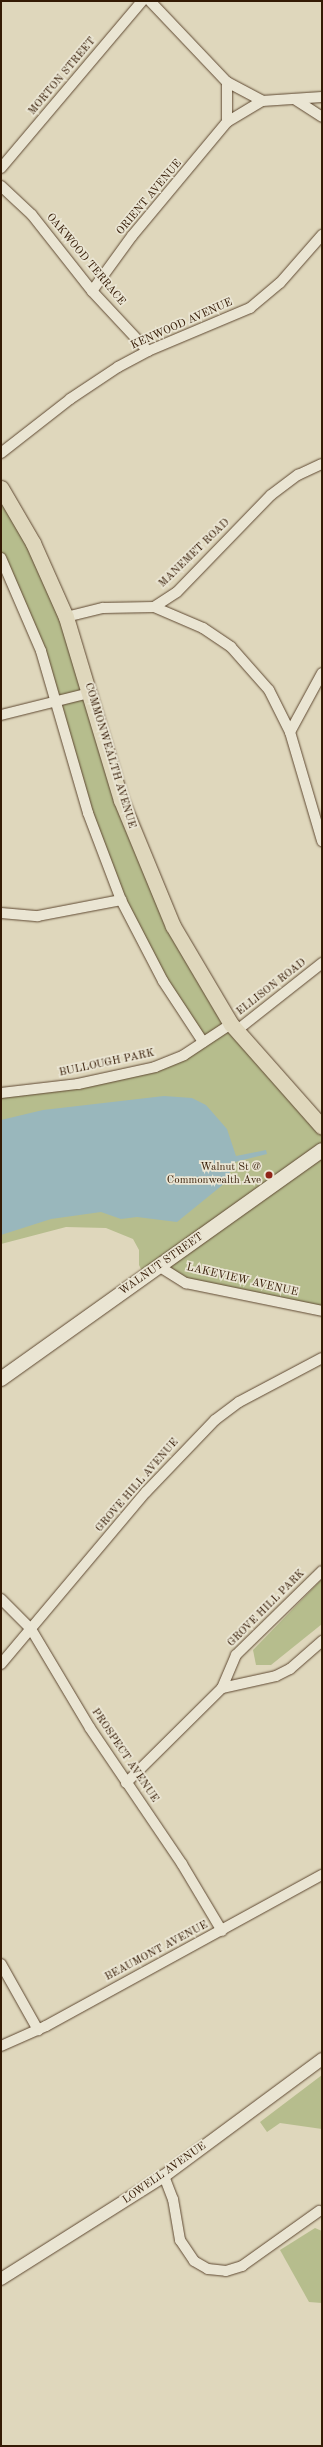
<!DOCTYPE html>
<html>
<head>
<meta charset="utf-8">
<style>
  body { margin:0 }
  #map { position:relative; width:323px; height:2447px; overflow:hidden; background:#dfd7bc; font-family:"Old Standard TT",serif }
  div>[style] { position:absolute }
  .green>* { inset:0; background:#b6bd8d }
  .water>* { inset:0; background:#99b7bc }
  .roads { filter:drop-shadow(0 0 1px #5f4932) drop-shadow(0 0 1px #5f4932) }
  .minor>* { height:10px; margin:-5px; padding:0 5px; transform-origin:5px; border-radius:5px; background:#eae5d3 }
  .tertiary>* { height:12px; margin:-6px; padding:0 6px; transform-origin:6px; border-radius:6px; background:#eae5d3 }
  .secondary>* { height:14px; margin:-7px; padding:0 7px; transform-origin:7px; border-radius:7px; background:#eae5d3 }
  .primary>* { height:15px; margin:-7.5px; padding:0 7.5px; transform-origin:7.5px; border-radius:7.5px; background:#dfd7bc }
  .dots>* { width:11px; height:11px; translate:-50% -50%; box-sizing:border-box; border:2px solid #eae5d3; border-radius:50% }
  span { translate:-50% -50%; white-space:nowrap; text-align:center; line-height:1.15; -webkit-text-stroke:3.5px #eae5d3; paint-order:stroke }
  .street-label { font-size:11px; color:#341a04 }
  .poi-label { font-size:11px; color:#341a04 }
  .right { translate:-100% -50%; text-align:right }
  .frame { position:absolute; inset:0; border:2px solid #341a04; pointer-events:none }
</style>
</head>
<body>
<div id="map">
  <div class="green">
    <i style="clip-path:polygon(1px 488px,33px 543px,121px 800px,212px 994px,322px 1127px,322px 1311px,186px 1283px,160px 1267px,145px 1277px,139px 1265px,139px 1250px,133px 1239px,106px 1228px,66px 1227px,1px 1244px,1px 1093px,150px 1068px,203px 1042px,121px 900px,57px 701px,1px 558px)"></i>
    <i style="clip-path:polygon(322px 1579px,322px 1624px,271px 1665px,256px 1665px,253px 1650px)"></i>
    <i style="clip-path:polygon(322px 2075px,322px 2129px,280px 2123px,267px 2132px,260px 2122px)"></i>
    <i style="clip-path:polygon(315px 2228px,322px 2231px,322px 2303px,309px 2302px,280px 2250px)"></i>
  </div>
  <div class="water">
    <i style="clip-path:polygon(164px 1096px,192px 1098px,206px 1105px,227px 1129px,236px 1156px,266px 1150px,267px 1154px,235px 1162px,225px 1183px,177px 1222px,137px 1217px,121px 1219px,101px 1212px,51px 1219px,1px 1235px,1px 1120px,43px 1110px)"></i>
  </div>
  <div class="roads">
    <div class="minor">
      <i style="left:150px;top:1px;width:112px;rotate:46.5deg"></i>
      <i style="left:227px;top:82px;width:40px;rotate:28deg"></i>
      <i style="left:262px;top:101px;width:60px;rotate:-3.8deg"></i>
      <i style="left:296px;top:100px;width:31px;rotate:33deg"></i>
      <i style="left:227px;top:122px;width:40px;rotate:-90deg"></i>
      <i style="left:1px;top:168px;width:219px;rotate:-49.8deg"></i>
      <i style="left:1px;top:186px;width:42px;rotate:43.1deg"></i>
      <i style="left:32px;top:215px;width:97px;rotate:51.7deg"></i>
      <i style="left:92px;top:291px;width:82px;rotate:47deg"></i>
      <i style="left:92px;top:291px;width:68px;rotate:-54deg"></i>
      <i style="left:132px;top:236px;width:148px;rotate:-50.2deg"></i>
      <i style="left:227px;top:122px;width:41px;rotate:-31deg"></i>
      <i style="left:1px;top:453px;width:88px;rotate:-38deg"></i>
      <i style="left:70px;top:399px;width:58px;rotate:-33.7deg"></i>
      <i style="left:118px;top:367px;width:34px;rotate:-28deg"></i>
      <i style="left:148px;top:351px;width:111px;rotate:-22.9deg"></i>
      <i style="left:250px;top:308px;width:39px;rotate:-40deg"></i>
      <i style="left:280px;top:283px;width:64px;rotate:-48.8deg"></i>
      <i style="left:1px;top:558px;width:101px;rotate:66.7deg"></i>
      <i style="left:41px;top:651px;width:169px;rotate:73.8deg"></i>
      <i style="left:88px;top:813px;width:93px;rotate:69.2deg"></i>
      <i style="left:121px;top:900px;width:91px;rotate:62.6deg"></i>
      <i style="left:163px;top:981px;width:73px;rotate:56.7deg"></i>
      <i style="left:154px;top:607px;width:53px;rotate:23.2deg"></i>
      <i style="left:203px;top:628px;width:34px;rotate:34deg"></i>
      <i style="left:231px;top:647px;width:57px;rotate:48.5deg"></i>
      <i style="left:269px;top:690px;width:47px;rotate:63.4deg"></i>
      <i style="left:290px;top:732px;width:114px;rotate:73.6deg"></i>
      <i style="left:66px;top:617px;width:38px;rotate:-14deg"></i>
      <i style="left:103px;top:608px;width:51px;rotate:-1.1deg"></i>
      <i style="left:154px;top:607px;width:27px;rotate:-33deg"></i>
      <i style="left:177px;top:592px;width:135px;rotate:-45.9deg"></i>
      <i style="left:271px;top:495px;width:34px;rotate:-37deg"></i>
      <i style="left:298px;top:475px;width:26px;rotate:-25deg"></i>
      <i style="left:1px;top:715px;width:91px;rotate:-14deg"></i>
      <i style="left:290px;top:732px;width:67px;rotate:-61.5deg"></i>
      <i style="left:1px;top:913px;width:37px;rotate:5deg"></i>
      <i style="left:38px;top:916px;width:85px;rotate:-10.9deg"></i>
      <i style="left:236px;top:1031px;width:110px;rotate:-38.3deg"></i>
      <i style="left:1px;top:1093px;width:78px;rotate:-6.7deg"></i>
      <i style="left:78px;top:1084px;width:79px;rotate:-12.4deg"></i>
      <i style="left:155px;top:1067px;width:31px;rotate:-22deg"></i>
      <i style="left:184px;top:1055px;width:56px;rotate:-33.4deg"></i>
      <i style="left:160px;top:1267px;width:31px;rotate:32deg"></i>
      <i style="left:186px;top:1283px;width:139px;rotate:11.6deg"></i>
      <i style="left:1px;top:1599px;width:42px;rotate:45deg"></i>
      <i style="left:31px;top:1629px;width:115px;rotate:59.2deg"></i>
      <i style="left:90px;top:1728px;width:164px;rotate:55.9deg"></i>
      <i style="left:182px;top:1864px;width:78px;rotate:59.2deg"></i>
      <i style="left:1px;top:1664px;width:225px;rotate:-49.9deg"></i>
      <i style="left:146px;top:1492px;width:100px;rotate:-46.2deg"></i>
      <i style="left:215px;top:1420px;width:30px;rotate:-37deg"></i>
      <i style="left:239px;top:1402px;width:94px;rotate:-27.9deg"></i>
      <i style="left:222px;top:1688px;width:55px;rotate:-12.5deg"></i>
      <i style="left:276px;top:1676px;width:16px;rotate:-27deg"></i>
      <i style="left:290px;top:1669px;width:43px;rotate:-41.2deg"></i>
      <i style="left:126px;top:1783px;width:135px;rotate:-44.7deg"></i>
      <i style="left:222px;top:1688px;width:36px;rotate:-67deg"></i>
      <i style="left:236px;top:1655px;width:120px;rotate:-44.3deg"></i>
      <i style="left:1px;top:1964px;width:76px;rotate:60.7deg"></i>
      <i style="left:1px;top:2046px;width:49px;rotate:-24deg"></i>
      <i style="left:46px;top:2026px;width:315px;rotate:-28.7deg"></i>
      <i style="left:164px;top:2176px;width:25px;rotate:69deg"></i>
      <i style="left:173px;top:2199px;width:42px;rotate:80.3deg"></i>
      <i style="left:180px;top:2240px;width:25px;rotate:56deg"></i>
      <i style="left:194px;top:2261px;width:16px;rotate:30deg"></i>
      <i style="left:208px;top:2269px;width:18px;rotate:6deg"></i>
      <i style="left:226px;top:2271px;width:17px;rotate:-17deg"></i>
      <i style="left:242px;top:2266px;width:95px;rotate:-35.5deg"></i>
    </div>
    <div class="tertiary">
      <i style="left:1px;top:2279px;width:193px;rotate:-32.3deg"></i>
      <i style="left:164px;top:2176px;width:197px;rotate:-36.5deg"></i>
    </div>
    <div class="secondary">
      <i style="left:1px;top:1379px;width:394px;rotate:-35.5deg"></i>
    </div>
    <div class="primary">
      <i style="left:1px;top:488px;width:64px;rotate:59.8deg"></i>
      <i style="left:33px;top:543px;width:81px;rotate:66deg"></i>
      <i style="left:66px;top:617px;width:191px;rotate:73.3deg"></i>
      <i style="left:121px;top:800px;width:136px;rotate:67.6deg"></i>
      <i style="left:173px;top:926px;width:114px;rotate:59.4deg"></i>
      <i style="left:231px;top:1024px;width:137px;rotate:48.5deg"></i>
    </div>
  </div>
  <div class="dots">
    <i style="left:269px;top:1175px;background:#8f2418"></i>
  </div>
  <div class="street-label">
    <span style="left:63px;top:77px;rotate:-50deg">MORTON STREET</span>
    <span style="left:150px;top:198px;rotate:-50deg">ORIENT AVENUE</span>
    <span style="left:85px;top:260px;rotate:50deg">OAKWOOD TERRACE</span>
    <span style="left:182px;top:325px;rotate:-24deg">KENWOOD AVENUE</span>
    <span style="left:195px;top:554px;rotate:-44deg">MANEMET ROAD</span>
    <span style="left:109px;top:756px;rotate:73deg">COMMONWEALTH AVENUE</span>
    <span style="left:272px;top:988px;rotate:-38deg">ELLISON ROAD</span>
    <span style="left:107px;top:1064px;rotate:-12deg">BULLOUGH PARK</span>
    <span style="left:162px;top:1265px;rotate:-35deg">WALNUT STREET</span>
    <span style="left:242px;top:1281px;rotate:13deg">LAKEVIEW AVENUE</span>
    <span style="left:138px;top:1486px;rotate:-49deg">GROVE HILL AVENUE</span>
    <span style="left:267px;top:1609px;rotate:-45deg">GROVE HILL PARK</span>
    <span style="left:124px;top:1756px;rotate:56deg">PROSPECT AVENUE</span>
    <span style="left:157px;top:1952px;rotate:-28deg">BEAUMONT AVENUE</span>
    <span style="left:165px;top:2174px;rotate:-35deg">LOWELL AVENUE</span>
  </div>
  <div class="poi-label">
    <span class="right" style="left:261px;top:1175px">Walnut St @<br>Commonwealth Ave</span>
  </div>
  <div class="frame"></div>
</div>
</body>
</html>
